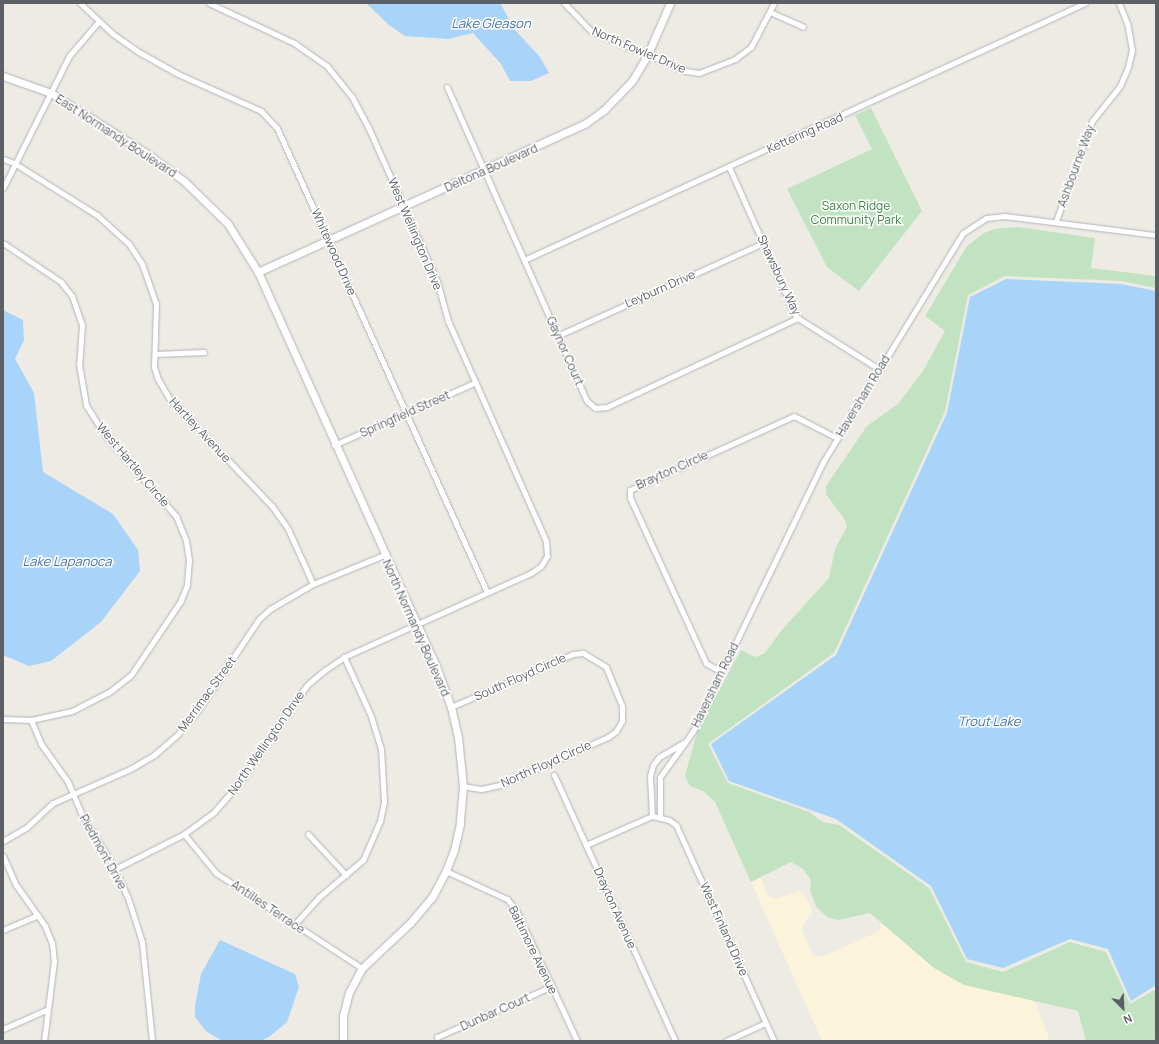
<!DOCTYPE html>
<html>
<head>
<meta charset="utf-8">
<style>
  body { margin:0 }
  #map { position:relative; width:1159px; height:1044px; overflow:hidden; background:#edebe4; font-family:Manrope,sans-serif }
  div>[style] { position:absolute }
  .commercial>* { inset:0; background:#fbf4da }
  .green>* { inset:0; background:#c2e3c2 }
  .water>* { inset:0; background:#a8d4f9 }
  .roads { filter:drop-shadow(0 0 1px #b1b4b8) drop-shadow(0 0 1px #b1b4b8) }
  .minor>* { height:5px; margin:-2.5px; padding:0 2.5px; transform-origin:2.5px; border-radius:2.5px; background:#fff }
  .tertiary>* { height:7px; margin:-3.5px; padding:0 3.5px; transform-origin:3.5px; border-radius:3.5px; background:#fff }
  span { translate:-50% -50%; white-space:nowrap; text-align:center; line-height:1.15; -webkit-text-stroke:3px #fff; paint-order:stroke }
  .street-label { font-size:12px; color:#5c5f63 }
  .park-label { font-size:12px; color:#3b8340 }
  .water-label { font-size:13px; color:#4675aa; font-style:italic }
  .frame { position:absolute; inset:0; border:4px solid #5c5f63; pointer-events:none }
  .north { position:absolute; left:1103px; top:988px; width:40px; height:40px; -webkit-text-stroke:3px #fff; paint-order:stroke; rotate:156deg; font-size:11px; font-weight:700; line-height:16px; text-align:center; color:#5c5f63 }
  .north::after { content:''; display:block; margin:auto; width:14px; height:18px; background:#5c5f63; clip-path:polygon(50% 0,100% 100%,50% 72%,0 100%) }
</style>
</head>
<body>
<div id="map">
  <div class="commercial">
    <i style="clip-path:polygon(761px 877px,767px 894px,774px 899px,801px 891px,805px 895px,813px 913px,805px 921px,802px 930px,813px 955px,819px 957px,831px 953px,879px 931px,881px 929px,880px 921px,934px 968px,1035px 1002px,1050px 1041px,822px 1041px,751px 882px)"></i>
  </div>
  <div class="green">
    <i style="clip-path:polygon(871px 108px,922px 211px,859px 291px,827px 267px,787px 189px,872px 149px,855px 115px)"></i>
    <i style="clip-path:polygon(1018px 227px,1095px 238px,1091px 268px,1156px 276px,1156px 288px,1121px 281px,1005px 276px,968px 295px,945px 411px,834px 653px,708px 744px,728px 783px,809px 812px,823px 822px,839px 825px,929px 888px,966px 962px,1003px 972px,1070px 942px,1106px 952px,1130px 1004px,1156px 989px,1156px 1038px,1152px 1041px,1086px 1041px,1078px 1011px,964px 985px,934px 968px,870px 913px,838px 920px,829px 918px,817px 908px,810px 891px,811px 880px,803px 869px,791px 862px,751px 882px,715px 802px,703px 791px,690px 786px,685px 776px,698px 729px,741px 650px,755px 657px,765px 653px,781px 631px,829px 578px,835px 549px,847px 527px,845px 520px,826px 494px,826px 486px,867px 426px,898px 404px,923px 371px,945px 331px,925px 316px,967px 246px,984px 233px,995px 229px)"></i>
  </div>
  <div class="water">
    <i style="clip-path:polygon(366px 3px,500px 3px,515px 30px,540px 57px,549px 73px,531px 81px,510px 81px,501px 64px,473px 33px,448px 39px,405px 36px,389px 25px)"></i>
    <i style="clip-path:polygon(1006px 279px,1121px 284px,1156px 291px,1156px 985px,1131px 1001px,1108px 949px,1070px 939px,1003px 968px,967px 959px,931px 886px,836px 819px,729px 781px,711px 744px,836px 655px,947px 413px,970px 297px)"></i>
    <i style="clip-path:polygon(3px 310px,23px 320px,24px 340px,15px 359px,34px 393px,43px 472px,113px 514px,138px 550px,140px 571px,101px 622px,51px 661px,29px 666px,3px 655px)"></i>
    <i style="clip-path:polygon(220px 940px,295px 974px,299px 987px,287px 1022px,269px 1037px,260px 1041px,222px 1041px,206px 1031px,195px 1017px,195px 1006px,201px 974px)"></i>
  </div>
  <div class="roads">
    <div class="minor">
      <i style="left:80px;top:3px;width:45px;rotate:43.2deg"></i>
      <i style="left:113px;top:34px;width:29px;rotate:35deg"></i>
      <i style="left:137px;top:51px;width:47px;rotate:29.3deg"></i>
      <i style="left:178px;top:74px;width:91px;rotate:24deg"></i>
      <i style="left:261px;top:111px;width:23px;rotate:47deg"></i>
      <i style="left:277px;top:128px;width:509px;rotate:65.65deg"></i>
      <i style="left:564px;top:3px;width:39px;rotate:46deg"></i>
      <i style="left:591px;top:31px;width:103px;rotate:22.8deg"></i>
      <i style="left:686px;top:71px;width:13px;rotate:9deg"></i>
      <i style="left:699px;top:73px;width:39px;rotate:-21deg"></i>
      <i style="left:735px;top:59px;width:20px;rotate:-37deg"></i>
      <i style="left:751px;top:47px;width:50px;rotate:-62.4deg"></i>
      <i style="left:770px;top:12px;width:36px;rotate:24deg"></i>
      <i style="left:447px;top:87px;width:344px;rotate:66deg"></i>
      <i style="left:587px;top:401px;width:11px;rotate:41deg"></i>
      <i style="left:595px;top:408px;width:12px;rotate:-5deg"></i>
      <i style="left:607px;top:407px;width:211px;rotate:-25deg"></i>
      <i style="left:3px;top:159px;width:12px;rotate:20deg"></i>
      <i style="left:14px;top:163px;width:98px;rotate:32.1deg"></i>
      <i style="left:97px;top:215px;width:43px;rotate:42.2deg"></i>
      <i style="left:129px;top:244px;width:24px;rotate:57deg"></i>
      <i style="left:142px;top:264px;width:42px;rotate:70.7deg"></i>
      <i style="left:156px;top:304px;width:63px;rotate:91.8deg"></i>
      <i style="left:154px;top:367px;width:13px;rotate:72deg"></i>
      <i style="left:158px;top:379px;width:22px;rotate:60deg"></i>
      <i style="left:169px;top:398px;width:149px;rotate:46.4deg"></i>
      <i style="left:272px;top:506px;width:28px;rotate:55deg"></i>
      <i style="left:288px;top:529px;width:60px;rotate:65.6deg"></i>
      <i style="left:729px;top:167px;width:164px;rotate:65.9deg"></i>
      <i style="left:796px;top:317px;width:98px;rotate:32.1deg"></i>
      <i style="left:3px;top:188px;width:148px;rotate:-63.4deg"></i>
      <i style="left:69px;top:56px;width:46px;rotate:-49.4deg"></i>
      <i style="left:1056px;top:221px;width:106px;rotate:-70.2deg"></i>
      <i style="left:1092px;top:121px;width:45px;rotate:-51.3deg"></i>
      <i style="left:1120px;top:86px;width:21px;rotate:-67deg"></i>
      <i style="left:1128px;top:67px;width:17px;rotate:-77deg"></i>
      <i style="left:1132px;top:50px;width:27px;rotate:-100deg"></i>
      <i style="left:1127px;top:23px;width:22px;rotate:-112deg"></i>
      <i style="left:3px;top:243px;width:70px;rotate:33.9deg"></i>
      <i style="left:61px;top:282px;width:18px;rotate:52deg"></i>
      <i style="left:72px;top:296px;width:31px;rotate:71deg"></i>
      <i style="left:82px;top:325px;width:39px;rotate:94deg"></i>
      <i style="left:79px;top:364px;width:42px;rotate:80.3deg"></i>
      <i style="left:86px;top:405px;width:36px;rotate:58deg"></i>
      <i style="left:105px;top:435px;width:108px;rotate:48.8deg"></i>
      <i style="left:176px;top:516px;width:27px;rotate:68deg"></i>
      <i style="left:186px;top:541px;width:19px;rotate:81deg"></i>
      <i style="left:189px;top:560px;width:25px;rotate:95deg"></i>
      <i style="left:187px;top:585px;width:18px;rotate:112deg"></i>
      <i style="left:180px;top:602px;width:88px;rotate:123.9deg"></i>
      <i style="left:131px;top:675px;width:28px;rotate:142deg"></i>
      <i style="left:109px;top:692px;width:42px;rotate:152.8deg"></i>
      <i style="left:72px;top:711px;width:42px;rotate:167.6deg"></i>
      <i style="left:31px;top:720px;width:28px;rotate:-178deg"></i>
      <i style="left:524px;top:260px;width:617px;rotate:-24.61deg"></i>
      <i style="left:557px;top:336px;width:226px;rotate:-24.3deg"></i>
      <i style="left:155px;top:354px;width:49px;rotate:-2.3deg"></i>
      <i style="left:334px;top:445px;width:155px;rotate:-23.9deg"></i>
      <i style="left:722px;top:672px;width:18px;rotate:-151deg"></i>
      <i style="left:706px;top:663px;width:182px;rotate:-114.7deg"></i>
      <i style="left:630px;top:498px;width:8px;rotate:-90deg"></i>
      <i style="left:630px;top:490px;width:180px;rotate:-24.3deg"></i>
      <i style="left:794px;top:416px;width:48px;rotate:27.1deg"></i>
      <i style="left:451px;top:707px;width:133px;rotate:-23.5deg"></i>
      <i style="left:573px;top:654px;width:10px;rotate:-6deg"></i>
      <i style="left:583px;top:653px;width:27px;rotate:31deg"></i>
      <i style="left:606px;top:667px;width:42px;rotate:67.7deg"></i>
      <i style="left:622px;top:706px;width:15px;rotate:90deg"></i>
      <i style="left:622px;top:721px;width:12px;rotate:121deg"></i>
      <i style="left:616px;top:731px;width:10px;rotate:143deg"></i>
      <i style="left:608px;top:737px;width:118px;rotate:156deg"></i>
      <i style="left:500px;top:785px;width:19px;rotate:168deg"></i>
      <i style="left:481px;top:789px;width:18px;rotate:-171deg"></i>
      <i style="left:31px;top:720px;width:26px;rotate:67deg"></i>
      <i style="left:41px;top:744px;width:47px;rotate:54.6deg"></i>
      <i style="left:68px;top:782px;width:34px;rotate:67deg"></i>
      <i style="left:81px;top:813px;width:66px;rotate:58.7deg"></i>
      <i style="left:115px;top:869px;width:32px;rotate:66deg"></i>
      <i style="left:128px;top:898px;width:46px;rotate:72.3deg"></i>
      <i style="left:142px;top:942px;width:100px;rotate:84.2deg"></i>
      <i style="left:554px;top:775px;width:292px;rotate:65.5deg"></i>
      <i style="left:652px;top:816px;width:40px;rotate:-92.9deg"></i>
      <i style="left:650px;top:776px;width:11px;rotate:-75deg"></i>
      <i style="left:653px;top:765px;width:10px;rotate:-53deg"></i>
      <i style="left:659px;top:757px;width:28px;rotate:-30deg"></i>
      <i style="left:660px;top:817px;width:40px;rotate:-90deg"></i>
      <i style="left:660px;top:777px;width:57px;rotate:-54.3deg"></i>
      <i style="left:693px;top:731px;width:299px;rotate:-64.2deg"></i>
      <i style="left:823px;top:462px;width:268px;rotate:-58.6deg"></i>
      <i style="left:963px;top:233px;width:27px;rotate:-33deg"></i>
      <i style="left:986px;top:218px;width:19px;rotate:-6deg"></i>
      <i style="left:1005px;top:216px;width:152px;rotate:7.2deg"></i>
      <i style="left:184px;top:834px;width:50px;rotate:50.6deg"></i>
      <i style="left:216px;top:873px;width:174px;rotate:33.1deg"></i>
      <i style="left:308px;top:834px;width:56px;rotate:47.2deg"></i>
      <i style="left:3px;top:841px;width:28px;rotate:-30deg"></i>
      <i style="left:27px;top:827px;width:35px;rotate:-43deg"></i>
      <i style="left:53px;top:803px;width:84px;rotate:-23.8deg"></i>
      <i style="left:130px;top:769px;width:28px;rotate:-30deg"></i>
      <i style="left:154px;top:755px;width:30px;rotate:-41deg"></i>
      <i style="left:177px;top:735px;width:33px;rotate:-50deg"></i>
      <i style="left:198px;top:710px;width:110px;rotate:-56.2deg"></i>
      <i style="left:259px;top:619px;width:15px;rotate:-42deg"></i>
      <i style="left:270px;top:609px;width:50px;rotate:-30.2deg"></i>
      <i style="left:313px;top:584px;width:77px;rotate:-22.2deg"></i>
      <i style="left:586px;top:845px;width:72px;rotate:-23.7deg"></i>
      <i style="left:652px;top:816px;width:17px;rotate:13deg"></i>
      <i style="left:669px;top:820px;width:9px;rotate:36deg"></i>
      <i style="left:676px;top:825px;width:237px;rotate:65.6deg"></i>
      <i style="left:3px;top:856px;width:32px;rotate:66deg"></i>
      <i style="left:16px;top:885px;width:50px;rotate:54.7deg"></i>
      <i style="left:45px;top:926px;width:18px;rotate:68deg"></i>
      <i style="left:52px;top:943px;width:18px;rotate:84deg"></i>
      <i style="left:54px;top:961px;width:81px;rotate:97.1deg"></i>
      <i style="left:115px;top:869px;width:77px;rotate:-26.9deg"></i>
      <i style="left:184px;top:834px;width:37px;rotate:-36deg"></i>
      <i style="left:214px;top:812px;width:38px;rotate:-49deg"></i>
      <i style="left:239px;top:783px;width:119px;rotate:-55.2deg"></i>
      <i style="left:307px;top:685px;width:23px;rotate:-40deg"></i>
      <i style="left:325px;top:670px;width:23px;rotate:-34deg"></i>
      <i style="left:344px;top:657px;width:205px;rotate:-24.2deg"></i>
      <i style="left:531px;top:573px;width:12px;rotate:-35deg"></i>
      <i style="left:541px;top:566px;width:12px;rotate:-59deg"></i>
      <i style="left:547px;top:556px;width:15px;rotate:-94deg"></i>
      <i style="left:546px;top:541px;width:241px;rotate:-114deg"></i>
      <i style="left:448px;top:321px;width:41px;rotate:-105.4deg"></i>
      <i style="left:437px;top:281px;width:169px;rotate:-114.1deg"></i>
      <i style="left:368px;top:127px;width:34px;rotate:-118deg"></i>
      <i style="left:352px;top:97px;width:40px;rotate:-129deg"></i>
      <i style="left:327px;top:66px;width:40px;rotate:-145.1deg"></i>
      <i style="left:294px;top:43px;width:94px;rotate:-154.8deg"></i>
      <i style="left:446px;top:871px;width:67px;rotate:24.7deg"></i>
      <i style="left:507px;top:899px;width:14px;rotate:51deg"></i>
      <i style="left:516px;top:910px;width:145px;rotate:65deg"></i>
      <i style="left:294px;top:925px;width:38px;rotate:-48deg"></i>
      <i style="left:319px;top:897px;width:57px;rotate:-40.1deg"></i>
      <i style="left:363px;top:860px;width:43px;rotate:-66.4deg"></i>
      <i style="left:380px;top:821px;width:19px;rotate:-78deg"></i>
      <i style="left:384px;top:802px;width:53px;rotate:-93.2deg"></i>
      <i style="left:381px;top:749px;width:34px;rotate:-107deg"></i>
      <i style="left:371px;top:716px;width:65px;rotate:-114.6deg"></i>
      <i style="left:3px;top:930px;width:38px;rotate:-23deg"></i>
      <i style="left:3px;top:1029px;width:47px;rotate:-23.8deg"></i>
      <i style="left:437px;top:1037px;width:126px;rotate:-23.9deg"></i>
      <i style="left:726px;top:1041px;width:43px;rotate:-24.8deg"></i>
    </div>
    <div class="tertiary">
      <i style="left:3px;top:76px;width:51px;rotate:19.5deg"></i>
      <i style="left:51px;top:93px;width:116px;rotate:32.3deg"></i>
      <i style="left:149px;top:155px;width:44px;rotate:36.6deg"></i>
      <i style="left:184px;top:181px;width:62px;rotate:44.3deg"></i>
      <i style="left:228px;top:224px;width:57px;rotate:58deg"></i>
      <i style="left:258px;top:272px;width:435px;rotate:65.7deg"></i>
      <i style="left:437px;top:669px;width:40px;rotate:69.8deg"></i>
      <i style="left:451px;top:707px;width:31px;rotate:77deg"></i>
      <i style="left:458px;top:737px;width:49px;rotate:84.2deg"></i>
      <i style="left:463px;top:786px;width:38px;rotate:95deg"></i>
      <i style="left:460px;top:824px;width:27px;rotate:103deg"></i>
      <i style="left:454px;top:850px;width:22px;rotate:111deg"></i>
      <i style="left:446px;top:871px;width:30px;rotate:118deg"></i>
      <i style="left:432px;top:897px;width:34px;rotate:130deg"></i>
      <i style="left:410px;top:923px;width:66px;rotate:136.8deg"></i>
      <i style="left:362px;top:968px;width:27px;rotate:118deg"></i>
      <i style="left:349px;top:992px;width:25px;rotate:104deg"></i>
      <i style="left:343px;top:1016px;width:25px;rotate:90deg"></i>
      <i style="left:258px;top:272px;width:360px;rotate:-24.4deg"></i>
      <i style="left:586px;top:123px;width:22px;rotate:-36deg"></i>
      <i style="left:604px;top:110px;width:40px;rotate:-46deg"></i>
      <i style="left:632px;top:81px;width:29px;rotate:-59deg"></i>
      <i style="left:647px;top:56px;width:58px;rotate:-66.5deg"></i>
    </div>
  </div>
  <div class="street-label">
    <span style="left:639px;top:50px;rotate:23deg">North Fowler Drive</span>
    <span style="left:805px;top:133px;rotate:-24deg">Kettering Road</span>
    <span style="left:116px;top:136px;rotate:33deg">East Normandy Boulevard</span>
    <span style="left:1076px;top:166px;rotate:-70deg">Ashbourne Way</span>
    <span style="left:491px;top:168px;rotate:-24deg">Deltona Boulevard</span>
    <span style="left:415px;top:234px;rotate:67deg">West Wellington Drive</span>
    <span style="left:334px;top:252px;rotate:66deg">Whitewood Drive</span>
    <span style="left:779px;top:275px;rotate:65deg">Shawsbury Way</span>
    <span style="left:660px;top:289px;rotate:-24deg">Leyburn Drive</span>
    <span style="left:565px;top:351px;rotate:66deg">Gaynor Court</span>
    <span style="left:863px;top:396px;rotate:-59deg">Haversham Road</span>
    <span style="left:405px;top:414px;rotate:-24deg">Springfield Street</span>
    <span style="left:200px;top:430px;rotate:47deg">Hartley Avenue</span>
    <span style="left:133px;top:465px;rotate:50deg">West Hartley Circle</span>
    <span style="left:672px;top:470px;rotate:-24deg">Brayton Circle</span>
    <span style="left:416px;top:628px;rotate:66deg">North Normandy Boulevard</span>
    <span style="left:520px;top:677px;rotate:-24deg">South Floyd Circle</span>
    <span style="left:715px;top:685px;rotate:-64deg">Haversham Road</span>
    <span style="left:207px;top:694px;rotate:-54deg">Merrimac Street</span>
    <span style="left:266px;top:743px;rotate:-55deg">North Wellington Drive</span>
    <span style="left:546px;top:764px;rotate:-24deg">North Floyd Circle</span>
    <span style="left:103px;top:852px;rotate:61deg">Piedmont Drive</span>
    <span style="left:268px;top:907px;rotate:34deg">Antilles Terrace</span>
    <span style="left:615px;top:908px;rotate:66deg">Drayton Avenue</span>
    <span style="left:724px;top:929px;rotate:66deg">West Finland Drive</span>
    <span style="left:533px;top:950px;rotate:64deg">Baltimore Avenue</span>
    <span style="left:495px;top:1012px;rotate:-24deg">Dunbar Court</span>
  </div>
  <div class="park-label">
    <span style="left:856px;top:213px">Saxon Ridge<br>Community Park</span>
  </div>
  <div class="water-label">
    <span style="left:491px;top:23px">Lake Gleason</span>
    <span style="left:67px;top:561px">Lake Lapanoca</span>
    <span style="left:989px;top:721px">Trout Lake</span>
  </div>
  <div class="frame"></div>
  <div class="north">N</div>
</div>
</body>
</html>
